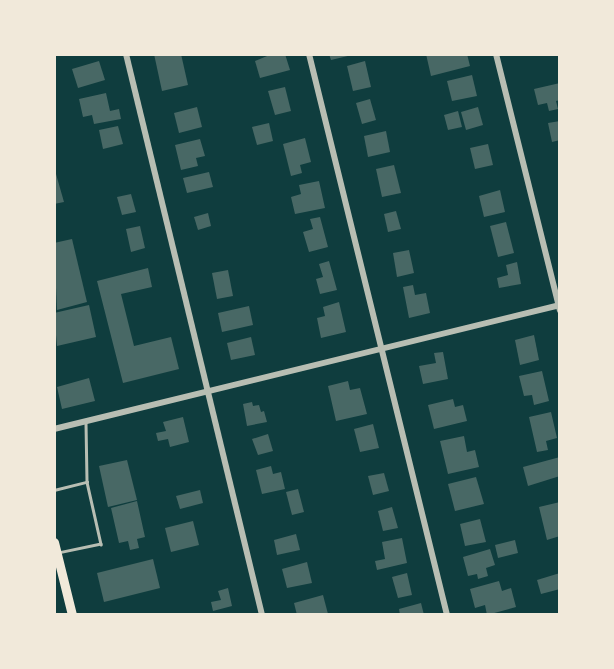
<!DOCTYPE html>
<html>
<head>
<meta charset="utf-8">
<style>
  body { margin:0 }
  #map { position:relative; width:614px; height:669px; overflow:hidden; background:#0f3d3e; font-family:"Sofia Sans Condensed",sans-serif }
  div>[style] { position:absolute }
  .building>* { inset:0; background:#486865 }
  .service>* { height:2.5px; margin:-1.25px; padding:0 1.25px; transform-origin:1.25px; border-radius:1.25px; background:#b8beb3 }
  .minor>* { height:6px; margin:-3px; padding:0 3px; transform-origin:3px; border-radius:3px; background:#b8beb3 }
  .primary>* { height:9px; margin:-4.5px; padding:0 4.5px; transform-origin:4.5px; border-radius:4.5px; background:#f1e9da }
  span { translate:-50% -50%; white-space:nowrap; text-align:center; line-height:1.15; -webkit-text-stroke:7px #f1e9da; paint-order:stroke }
  .frame { position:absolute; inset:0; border:56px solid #f1e9da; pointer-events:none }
</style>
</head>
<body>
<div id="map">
  <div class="building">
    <i style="clip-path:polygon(154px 54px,181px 54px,188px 85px,162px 91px)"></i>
    <i style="clip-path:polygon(272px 54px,285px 54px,290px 70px,260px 78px,255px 61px)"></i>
    <i style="clip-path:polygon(329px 54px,352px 54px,352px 55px,331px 60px)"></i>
    <i style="clip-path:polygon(426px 54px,467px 54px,470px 66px,431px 76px)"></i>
    <i style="clip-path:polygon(99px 61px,105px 80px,78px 88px,72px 69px)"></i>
    <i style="clip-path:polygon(365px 61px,371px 87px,353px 91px,347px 66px)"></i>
    <i style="clip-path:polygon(472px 75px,477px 96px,452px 101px,447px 81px)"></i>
    <i style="clip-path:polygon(560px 83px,560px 100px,556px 101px,558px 109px,549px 111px,547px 103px,538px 105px,534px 89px)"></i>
    <i style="clip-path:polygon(285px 87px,291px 111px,275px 115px,268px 91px)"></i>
    <i style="clip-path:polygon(106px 93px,110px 111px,119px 109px,121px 119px,94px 124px,92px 115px,83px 117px,79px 99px)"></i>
    <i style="clip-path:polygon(370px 99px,376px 120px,362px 124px,356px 103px)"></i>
    <i style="clip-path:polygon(197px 107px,202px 127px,179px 133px,174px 113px)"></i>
    <i style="clip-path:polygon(478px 107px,483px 125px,466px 130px,461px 112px)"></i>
    <i style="clip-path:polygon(458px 111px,462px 127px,448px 130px,444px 115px)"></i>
    <i style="clip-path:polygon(560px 121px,560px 140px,552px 142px,548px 123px)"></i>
    <i style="clip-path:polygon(269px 123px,273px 141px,257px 145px,252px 127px)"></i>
    <i style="clip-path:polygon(118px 126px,123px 144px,103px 149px,99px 130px)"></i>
    <i style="clip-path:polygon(386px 131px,390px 152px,368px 157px,364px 136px)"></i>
    <i style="clip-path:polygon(305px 138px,311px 162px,300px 165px,302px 173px,291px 176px,283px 144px)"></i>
    <i style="clip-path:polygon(200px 139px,205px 156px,196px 158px,198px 166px,181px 170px,175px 145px)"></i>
    <i style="clip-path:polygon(488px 144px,493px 165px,475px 169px,470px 148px)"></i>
    <i style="clip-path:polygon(394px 165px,401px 193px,382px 197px,376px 169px)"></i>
    <i style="clip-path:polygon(54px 167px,64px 202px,54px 204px)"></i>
    <i style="clip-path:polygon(209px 172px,213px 187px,187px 193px,183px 178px)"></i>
    <i style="clip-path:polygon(319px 181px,325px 208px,295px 214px,291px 197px,301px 194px,299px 185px)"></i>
    <i style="clip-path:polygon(500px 190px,505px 212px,484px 217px,479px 196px)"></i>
    <i style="clip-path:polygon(131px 194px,136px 212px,122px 215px,117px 197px)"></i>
    <i style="clip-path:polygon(396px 211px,401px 229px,388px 232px,384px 214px)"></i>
    <i style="clip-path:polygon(208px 213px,211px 226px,198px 230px,194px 217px)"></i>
    <i style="clip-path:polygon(320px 217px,328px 247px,309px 252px,303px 232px,313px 229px,310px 219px)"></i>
    <i style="clip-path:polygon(506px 222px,514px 253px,498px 257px,490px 226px)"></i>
    <i style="clip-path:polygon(140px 226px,145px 248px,131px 252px,126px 229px)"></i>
    <i style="clip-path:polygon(72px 239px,87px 302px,57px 310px,54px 243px)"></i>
    <i style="clip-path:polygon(409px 250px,414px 273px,397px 277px,393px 253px)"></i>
    <i style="clip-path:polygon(329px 261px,337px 290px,320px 294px,316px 279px,323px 277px,319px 264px)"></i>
    <i style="clip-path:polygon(517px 262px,521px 284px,499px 288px,497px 278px,508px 275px,506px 265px)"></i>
    <i style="clip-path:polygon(148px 268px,152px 287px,121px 294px,134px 346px,171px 337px,179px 369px,123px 383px,97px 281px)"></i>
    <i style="clip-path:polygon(228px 270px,233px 296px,217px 299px,212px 273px)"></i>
    <i style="clip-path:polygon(413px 285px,415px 295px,426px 293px,430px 313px,409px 318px,403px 287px)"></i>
    <i style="clip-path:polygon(339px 302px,346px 332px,321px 338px,317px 318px,325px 316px,323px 307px)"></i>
    <i style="clip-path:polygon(89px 305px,96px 337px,57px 346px,54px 313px)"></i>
    <i style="clip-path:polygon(249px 306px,253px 325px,222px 332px,218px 313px)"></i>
    <i style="clip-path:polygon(534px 335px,539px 360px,520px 365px,515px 340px)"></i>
    <i style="clip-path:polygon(251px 337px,255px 355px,231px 360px,227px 343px)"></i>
    <i style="clip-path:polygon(443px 352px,448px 379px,423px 384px,419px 366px,436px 363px,434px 353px)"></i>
    <i style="clip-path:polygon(542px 371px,549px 401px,534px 405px,532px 395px,524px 396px,519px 376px)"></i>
    <i style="clip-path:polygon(89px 378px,95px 401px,62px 409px,57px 387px)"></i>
    <i style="clip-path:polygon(348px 381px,350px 390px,360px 388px,367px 414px,336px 421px,328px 386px)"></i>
    <i style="clip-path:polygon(453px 399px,455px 407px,463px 405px,467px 421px,434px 429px,428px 405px)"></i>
    <i style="clip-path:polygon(252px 402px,253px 406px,259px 405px,261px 412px,264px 411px,267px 422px,247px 426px,243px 404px)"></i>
    <i style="clip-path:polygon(551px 412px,557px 438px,546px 441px,548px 450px,537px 452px,529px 417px)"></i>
    <i style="clip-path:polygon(183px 417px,189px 442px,170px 447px,168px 439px,158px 441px,156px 433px,166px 431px,163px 422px)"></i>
    <i style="clip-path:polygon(373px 424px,379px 448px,360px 452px,354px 429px)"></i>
    <i style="clip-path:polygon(268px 434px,273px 451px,258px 455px,252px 439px)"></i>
    <i style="clip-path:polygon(464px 436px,467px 452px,475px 450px,479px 467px,448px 474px,440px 441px)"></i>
    <i style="clip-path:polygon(560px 457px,560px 476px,528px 486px,523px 467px)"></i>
    <i style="clip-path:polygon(127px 460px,137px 500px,108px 507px,99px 466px)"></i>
    <i style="clip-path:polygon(271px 466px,273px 474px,281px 472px,285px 489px,262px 494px,256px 470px)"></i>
    <i style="clip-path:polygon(384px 473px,389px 491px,373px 495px,368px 476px)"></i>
    <i style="clip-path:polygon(476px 477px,484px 504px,455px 511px,448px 484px)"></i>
    <i style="clip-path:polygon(298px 489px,304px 512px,292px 515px,286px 492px)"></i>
    <i style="clip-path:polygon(200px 490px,203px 503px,180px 509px,176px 496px)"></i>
    <i style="clip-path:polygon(137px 501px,145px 537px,137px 539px,139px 548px,130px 550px,128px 541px,119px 543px,111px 508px)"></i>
    <i style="clip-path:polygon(560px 502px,560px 536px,547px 540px,539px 507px)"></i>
    <i style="clip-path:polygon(392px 507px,398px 528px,383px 531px,378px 511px)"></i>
    <i style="clip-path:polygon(480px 519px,486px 542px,465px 546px,460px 524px)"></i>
    <i style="clip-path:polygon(193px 521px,199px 545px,171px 552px,165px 528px)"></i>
    <i style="clip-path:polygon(296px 534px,300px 550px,277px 555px,274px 540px)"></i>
    <i style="clip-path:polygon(402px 538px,407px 563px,377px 570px,375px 561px,385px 559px,382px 542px)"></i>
    <i style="clip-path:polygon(515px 540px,518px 553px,498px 558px,495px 545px)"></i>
    <i style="clip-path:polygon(490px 549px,495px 565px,486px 568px,488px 576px,478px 579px,477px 574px,468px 576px,463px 557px)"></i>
    <i style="clip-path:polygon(153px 559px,160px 588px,104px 602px,97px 573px)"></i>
    <i style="clip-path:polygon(307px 562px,312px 583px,287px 588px,282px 569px)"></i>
    <i style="clip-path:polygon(407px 573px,412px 595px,398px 598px,392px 577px)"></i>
    <i style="clip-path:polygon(560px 573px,560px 589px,541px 594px,537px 580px)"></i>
    <i style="clip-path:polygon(499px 581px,502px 591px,511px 588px,516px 607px,487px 615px,485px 605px,475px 608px,470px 589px)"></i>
    <i style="clip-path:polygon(228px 588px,232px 606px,213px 611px,211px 602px,221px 600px,218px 591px)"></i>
    <i style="clip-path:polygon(323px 595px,328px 614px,297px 615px,294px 603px)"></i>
    <i style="clip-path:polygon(421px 603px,424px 615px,400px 615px,399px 609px)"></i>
  </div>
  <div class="service">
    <i style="left:86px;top:423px;width:59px;rotate:89deg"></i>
    <i style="left:54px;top:490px;width:34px;rotate:-14deg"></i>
    <i style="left:87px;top:482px;width:64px;rotate:77.3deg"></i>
    <i style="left:101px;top:544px;width:44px;rotate:168.2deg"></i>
  </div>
  <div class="minor">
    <i style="left:126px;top:54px;width:577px;rotate:76.37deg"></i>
    <i style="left:309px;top:54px;width:578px;rotate:76.18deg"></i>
    <i style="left:496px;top:54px;width:264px;rotate:76deg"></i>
    <i style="left:54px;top:429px;width:521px;rotate:-13.77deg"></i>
  </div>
  <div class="primary">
    <i style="left:54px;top:542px;width:75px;rotate:76.1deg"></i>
  </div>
  <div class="frame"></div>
</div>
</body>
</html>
